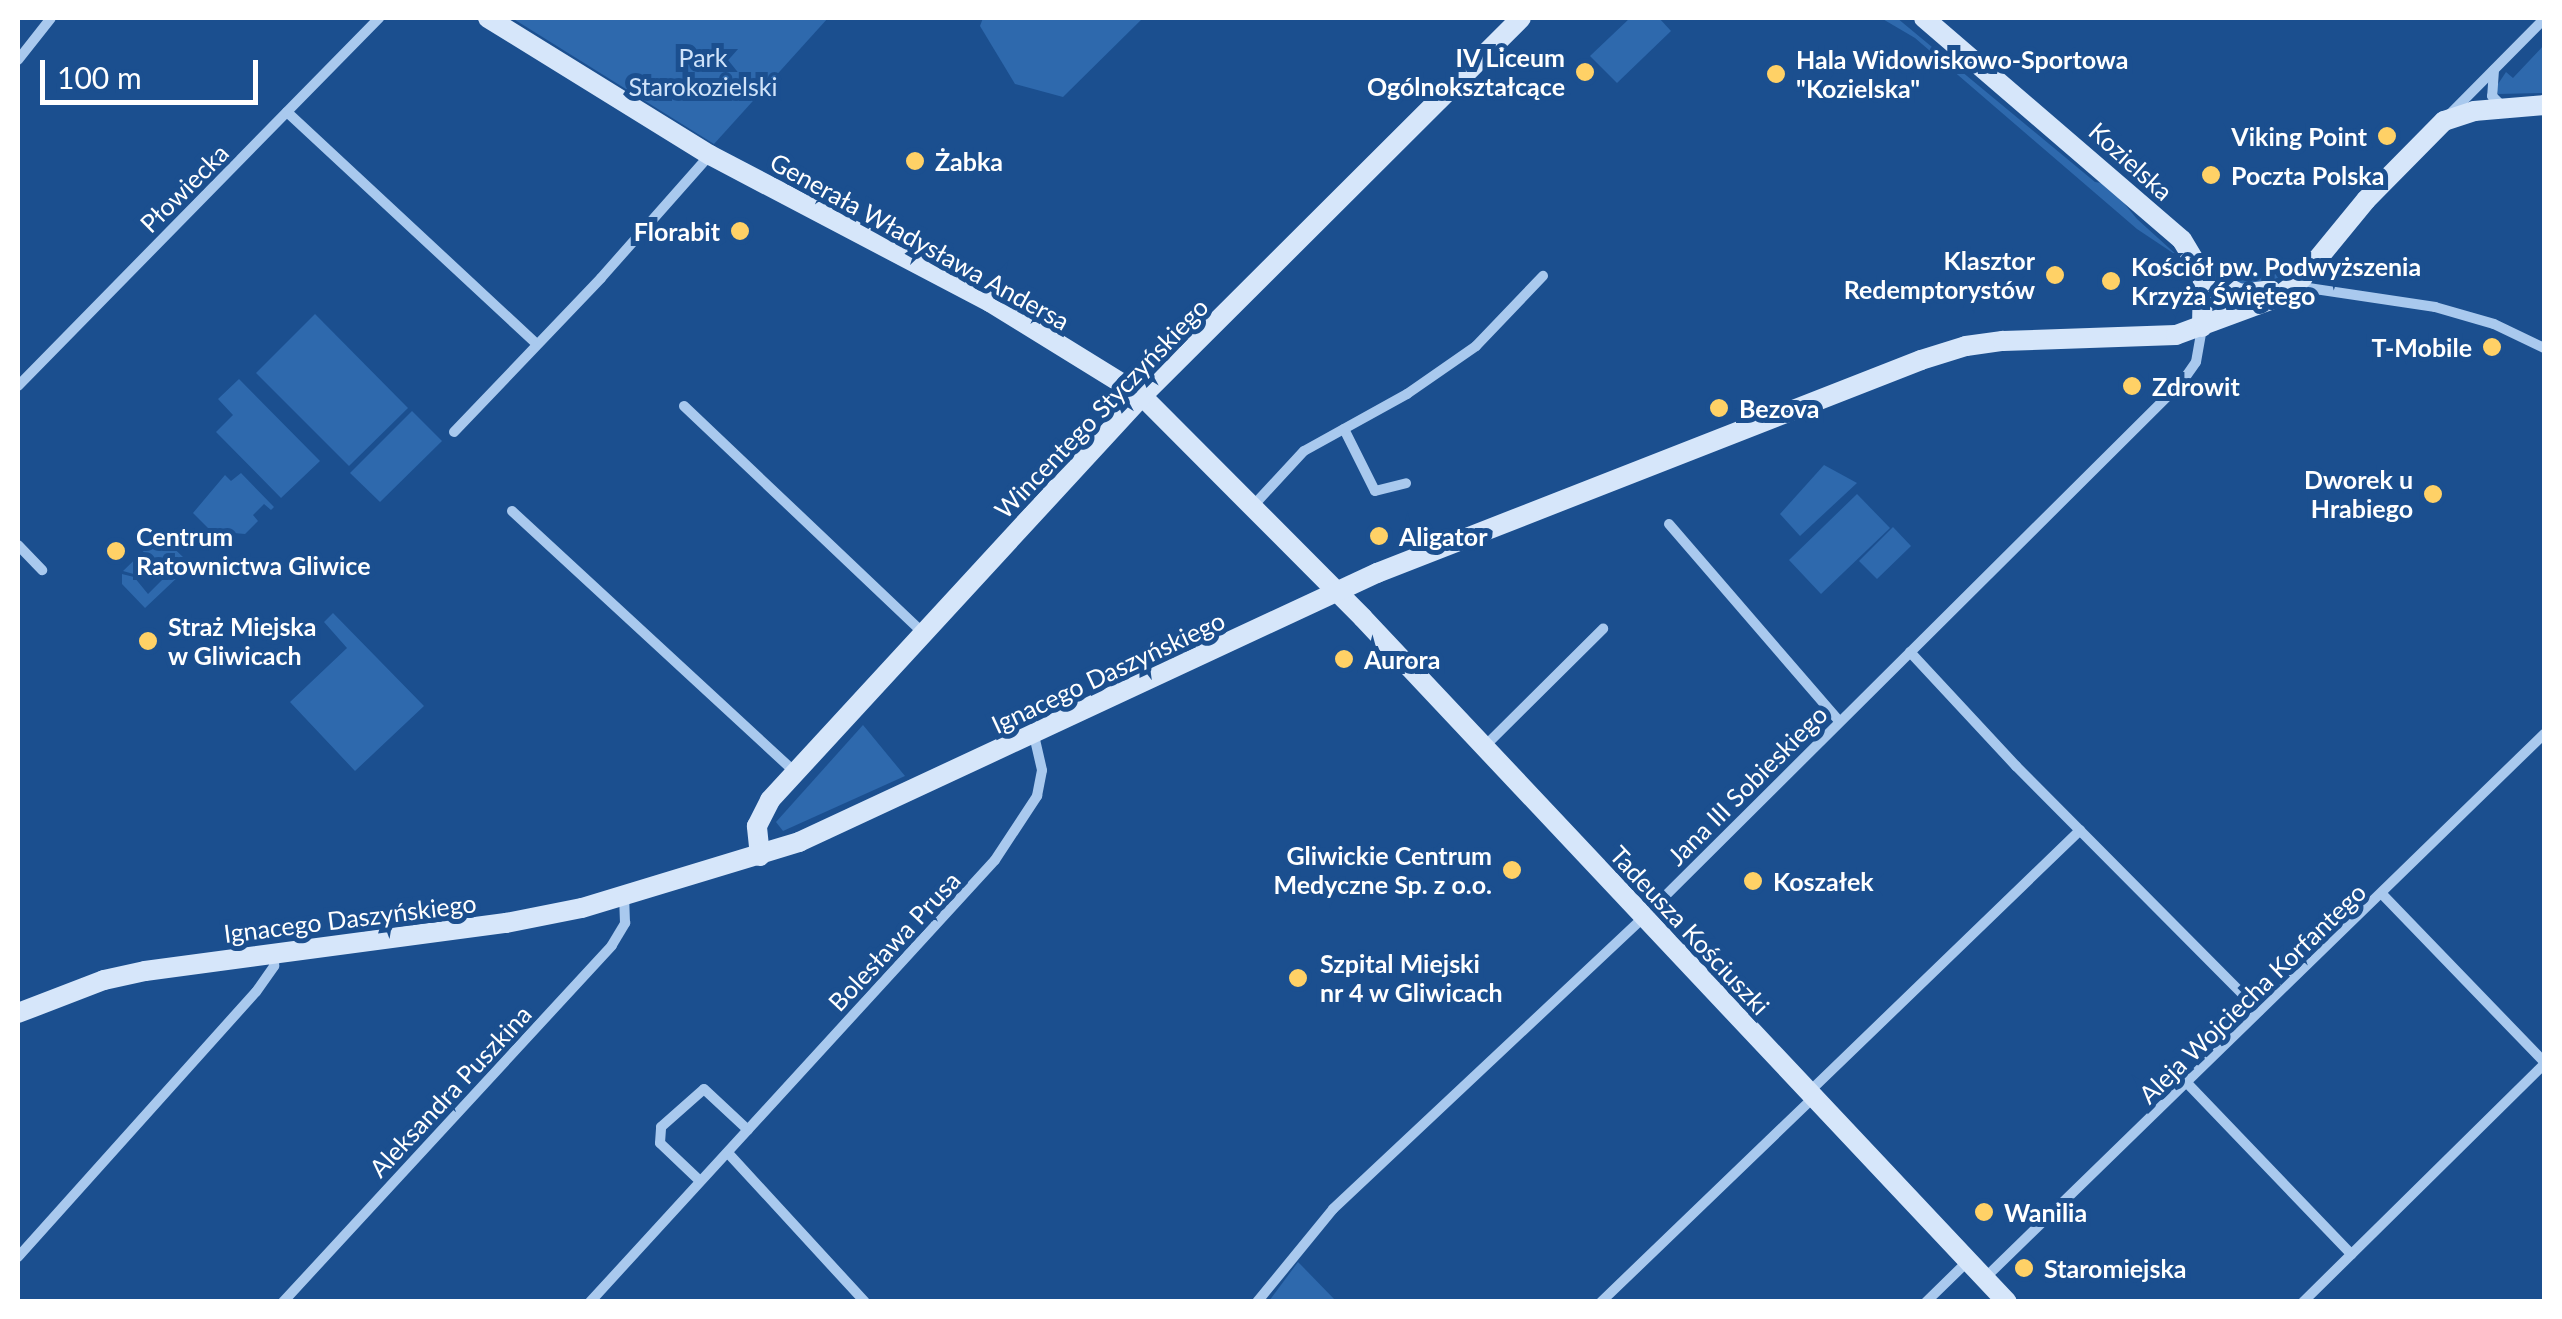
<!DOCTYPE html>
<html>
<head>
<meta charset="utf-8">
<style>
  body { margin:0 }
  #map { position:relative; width:2562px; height:1319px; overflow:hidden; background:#1b4f8f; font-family:Lato,sans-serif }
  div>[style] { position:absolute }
  .green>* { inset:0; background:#2e69ad }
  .street>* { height:10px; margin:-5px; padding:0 5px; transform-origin:5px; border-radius:5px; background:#a9c9ee }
  .secondary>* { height:20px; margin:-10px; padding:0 10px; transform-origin:10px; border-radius:10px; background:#d6e6fa }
  .dots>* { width:28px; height:28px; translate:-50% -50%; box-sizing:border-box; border:5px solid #1b4f8f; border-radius:50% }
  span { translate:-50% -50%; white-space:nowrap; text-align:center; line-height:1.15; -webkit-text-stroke:10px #1b4f8f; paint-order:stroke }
  .park-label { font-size:25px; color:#cfe3fa }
  .poi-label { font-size:25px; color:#fff; font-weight:700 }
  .right { translate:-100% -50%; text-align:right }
  .left { translate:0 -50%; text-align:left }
  .street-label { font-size:25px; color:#fff }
  .frame { position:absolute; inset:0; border:20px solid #fff; pointer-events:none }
  .scale { position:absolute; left:40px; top:60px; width:218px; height:45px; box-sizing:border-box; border:5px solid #fff; border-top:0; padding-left:12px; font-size:30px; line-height:35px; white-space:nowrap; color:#fff; -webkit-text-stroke:8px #1b4f8f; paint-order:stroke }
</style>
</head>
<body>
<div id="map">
  <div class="green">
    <i style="clip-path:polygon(512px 18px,828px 18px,714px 144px)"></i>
    <i style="clip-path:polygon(983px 18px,1143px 18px,1063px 97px,1015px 84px,980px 26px)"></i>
    <i style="clip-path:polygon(1630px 18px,1659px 18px,1671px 31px,1617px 83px,1590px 56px)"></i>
    <i style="clip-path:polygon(1881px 18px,1897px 18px,2095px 182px,2108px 184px,2137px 219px,2179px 257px,2137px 229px,1915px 38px)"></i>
    <i style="clip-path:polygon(2544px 45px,2544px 93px,2498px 94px,2496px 87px,2506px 72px,2513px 78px)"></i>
    <i style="clip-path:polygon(2226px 265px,2234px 273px,2279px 273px,2280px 277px,2248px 288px,2221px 278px)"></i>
    <i style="clip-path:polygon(315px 314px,408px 408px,349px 466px,256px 373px)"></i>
    <i style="clip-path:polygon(239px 379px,320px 461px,281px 498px,216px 432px,233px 415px,218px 399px)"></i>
    <i style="clip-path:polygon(412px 411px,442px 441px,380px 502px,350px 473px)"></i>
    <i style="clip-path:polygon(1824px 465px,1857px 483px,1800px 536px,1780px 514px)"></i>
    <i style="clip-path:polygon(241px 473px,274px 507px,271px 510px,264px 504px,253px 515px,258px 521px,245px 534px,211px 531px,193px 513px,225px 475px,231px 481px)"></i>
    <i style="clip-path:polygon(1857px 494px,1890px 528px,1821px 594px,1789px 560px)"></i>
    <i style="clip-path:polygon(1893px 527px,1911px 546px,1877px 579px,1859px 561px)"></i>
    <i style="clip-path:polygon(163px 538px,183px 557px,181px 574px,145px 608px,122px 584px,122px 574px,134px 577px,148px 594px,163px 579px,149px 564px,137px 575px,123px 571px,154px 541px)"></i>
    <i style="clip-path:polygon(333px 613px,424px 706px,355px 771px,290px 702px,347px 648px,324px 622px)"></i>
    <i style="clip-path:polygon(863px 725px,905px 776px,783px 831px,776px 822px)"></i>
    <i style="clip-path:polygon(1298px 1262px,1302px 1266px,1336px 1301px,1269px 1301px)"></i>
  </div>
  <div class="street">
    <i style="left:18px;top:60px;width:53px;rotate:-51.8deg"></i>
    <i style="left:2494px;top:70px;width:26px;rotate:94deg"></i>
    <i style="left:2492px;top:96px;width:17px;rotate:45deg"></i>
    <i style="left:287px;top:112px;width:341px;rotate:42.9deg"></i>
    <i style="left:2450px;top:114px;width:134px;rotate:-45.3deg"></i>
    <i style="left:2295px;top:286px;width:142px;rotate:8.5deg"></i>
    <i style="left:2435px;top:307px;width:61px;rotate:16.1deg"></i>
    <i style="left:2494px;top:324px;width:55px;rotate:25.6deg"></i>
    <i style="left:18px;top:386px;width:516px;rotate:-45.55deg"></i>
    <i style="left:684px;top:406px;width:331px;rotate:43.5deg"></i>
    <i style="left:1344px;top:429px;width:69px;rotate:63.4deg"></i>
    <i style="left:1375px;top:491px;width:32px;rotate:-14deg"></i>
    <i style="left:454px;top:432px;width:213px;rotate:-46.3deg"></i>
    <i style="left:601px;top:278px;width:164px;rotate:-48.5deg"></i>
    <i style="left:1253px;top:506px;width:75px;rotate:-47.2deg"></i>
    <i style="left:1304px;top:451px;width:118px;rotate:-29deg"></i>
    <i style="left:1407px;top:394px;width:84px;rotate:-34.8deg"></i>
    <i style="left:1476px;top:346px;width:97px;rotate:-46.3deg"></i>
    <i style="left:512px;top:511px;width:385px;rotate:42.7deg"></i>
    <i style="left:1669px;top:524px;width:259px;rotate:49.2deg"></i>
    <i style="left:18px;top:545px;width:35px;rotate:46deg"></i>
    <i style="left:1910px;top:652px;width:156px;rotate:47.1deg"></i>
    <i style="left:2016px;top:766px;width:345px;rotate:45.2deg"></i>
    <i style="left:1484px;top:747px;width:168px;rotate:-44.8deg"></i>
    <i style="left:2382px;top:894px;width:233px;rotate:46deg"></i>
    <i style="left:2188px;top:1084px;width:236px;rotate:46.2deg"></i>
    <i style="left:1809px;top:1092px;width:377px;rotate:-44deg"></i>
    <i style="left:728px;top:1153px;width:202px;rotate:47.4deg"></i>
    <i style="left:700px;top:1181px;width:55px;rotate:-136.5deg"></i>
    <i style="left:660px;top:1143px;width:16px;rotate:-86deg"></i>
    <i style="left:661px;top:1127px;width:57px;rotate:-41.5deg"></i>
    <i style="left:704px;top:1089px;width:60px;rotate:43deg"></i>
    <i style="left:18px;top:1257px;width:356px;rotate:-48.1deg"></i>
    <i style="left:256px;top:992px;width:32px;rotate:-55deg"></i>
    <i style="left:274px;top:966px;width:13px;rotate:-86deg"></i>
    <i style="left:1985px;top:1278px;width:780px;rotate:-44.22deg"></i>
    <i style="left:283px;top:1302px;width:485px;rotate:-47.3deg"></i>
    <i style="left:612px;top:945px;width:26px;rotate:-59deg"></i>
    <i style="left:625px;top:923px;width:26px;rotate:-92deg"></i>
    <i style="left:590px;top:1302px;width:599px;rotate:-47.5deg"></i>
    <i style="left:995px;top:860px;width:77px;rotate:-56.7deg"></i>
    <i style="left:1037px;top:796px;width:26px;rotate:-79deg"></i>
    <i style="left:1042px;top:770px;width:37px;rotate:-103deg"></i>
    <i style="left:1257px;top:1302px;width:120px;rotate:-50.7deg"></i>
    <i style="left:1333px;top:1209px;width:438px;rotate:-43.2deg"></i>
    <i style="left:1652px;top:909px;width:747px;rotate:-44.84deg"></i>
    <i style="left:2182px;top:382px;width:24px;rotate:-55deg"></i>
    <i style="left:2196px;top:362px;width:35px;rotate:-80deg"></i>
    <i style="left:1601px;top:1302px;width:296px;rotate:-43.9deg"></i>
    <i style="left:1926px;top:1302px;width:59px;rotate:-44.3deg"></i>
    <i style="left:2303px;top:1302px;width:339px;rotate:-44.6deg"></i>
  </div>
  <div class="secondary">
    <i style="left:488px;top:18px;width:261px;rotate:31.7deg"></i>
    <i style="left:710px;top:155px;width:316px;rotate:27.7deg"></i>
    <i style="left:990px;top:302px;width:179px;rotate:31.7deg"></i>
    <i style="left:1142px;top:396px;width:313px;rotate:45.1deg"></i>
    <i style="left:1363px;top:618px;width:939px;rotate:46.73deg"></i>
    <i style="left:1924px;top:18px;width:340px;rotate:40.7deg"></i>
    <i style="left:2182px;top:240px;width:41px;rotate:59deg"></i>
    <i style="left:2203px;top:275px;width:52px;rotate:91.1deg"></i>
    <i style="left:2203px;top:275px;width:42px;rotate:27.2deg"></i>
    <i style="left:2240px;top:294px;width:31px;rotate:-7deg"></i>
    <i style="left:760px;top:856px;width:30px;rotate:-96deg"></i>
    <i style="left:757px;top:826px;width:29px;rotate:-63deg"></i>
    <i style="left:770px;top:800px;width:549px;rotate:-47.36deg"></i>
    <i style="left:1142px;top:396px;width:535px;rotate:-44.92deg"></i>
    <i style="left:18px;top:1013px;width:92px;rotate:-21deg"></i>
    <i style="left:104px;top:980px;width:42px;rotate:-12.4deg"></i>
    <i style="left:145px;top:971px;width:364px;rotate:-7.6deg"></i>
    <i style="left:506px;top:923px;width:77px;rotate:-11.2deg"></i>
    <i style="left:582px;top:908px;width:227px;rotate:-16.9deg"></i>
    <i style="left:799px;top:842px;width:638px;rotate:-24.96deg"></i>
    <i style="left:1377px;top:573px;width:584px;rotate:-21.38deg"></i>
    <i style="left:1921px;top:360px;width:47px;rotate:-17.3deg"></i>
    <i style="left:1966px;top:346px;width:37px;rotate:-8deg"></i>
    <i style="left:2003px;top:341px;width:173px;rotate:-2deg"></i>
    <i style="left:2176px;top:335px;width:109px;rotate:-20.4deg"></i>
    <i style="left:2278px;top:297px;width:31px;rotate:-38deg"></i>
    <i style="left:2302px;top:278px;width:101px;rotate:-50.6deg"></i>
    <i style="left:2366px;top:200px;width:111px;rotate:-45.4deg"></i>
    <i style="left:2444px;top:121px;width:32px;rotate:-18deg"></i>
    <i style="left:2474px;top:111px;width:70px;rotate:-4.9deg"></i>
  </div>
  <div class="dots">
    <i style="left:1585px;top:72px;background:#ffd166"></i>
    <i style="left:1776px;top:74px;background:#ffd166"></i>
    <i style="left:2387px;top:136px;background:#ffd166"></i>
    <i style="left:915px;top:161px;background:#ffd166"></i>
    <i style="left:2211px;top:175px;background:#ffd166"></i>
    <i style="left:740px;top:231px;background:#ffd166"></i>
    <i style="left:2055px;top:275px;background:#ffd166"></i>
    <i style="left:2111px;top:281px;background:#ffd166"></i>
    <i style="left:2492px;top:347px;background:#ffd166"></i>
    <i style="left:2132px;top:386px;background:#ffd166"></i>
    <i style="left:1719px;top:408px;background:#ffd166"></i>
    <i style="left:2433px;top:494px;background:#ffd166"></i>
    <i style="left:1379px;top:536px;background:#ffd166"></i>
    <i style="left:116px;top:551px;background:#ffd166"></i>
    <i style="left:148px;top:641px;background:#ffd166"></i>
    <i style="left:1344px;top:659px;background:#ffd166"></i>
    <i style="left:1512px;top:870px;background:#ffd166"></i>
    <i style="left:1753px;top:881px;background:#ffd166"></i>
    <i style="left:1298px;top:978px;background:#ffd166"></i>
    <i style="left:1984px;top:1212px;background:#ffd166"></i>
    <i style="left:2024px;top:1268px;background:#ffd166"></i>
  </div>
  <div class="park-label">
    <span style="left:703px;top:72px">Park<br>Starokozielski</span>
  </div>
  <div class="poi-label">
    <span class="right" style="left:1565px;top:72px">IV Liceum<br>Ogólnokształcące</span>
    <span class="left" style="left:1796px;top:74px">Hala Widowiskowo-Sportowa<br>"Kozielska"</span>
    <span class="right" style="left:2367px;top:136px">Viking Point</span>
    <span class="left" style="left:935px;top:161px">Żabka</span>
    <span class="left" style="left:2231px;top:175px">Poczta Polska</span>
    <span class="right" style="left:720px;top:231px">Florabit</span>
    <span class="right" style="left:2035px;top:275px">Klasztor<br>Redemptorystów</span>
    <span class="left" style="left:2131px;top:281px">Kościół pw. Podwyższenia<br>Krzyża Świętego</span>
    <span class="right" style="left:2472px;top:347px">T-Mobile</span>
    <span class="left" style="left:2152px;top:386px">Zdrowit</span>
    <span class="left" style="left:1739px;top:408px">Bezova</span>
    <span class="right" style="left:2413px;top:494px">Dworek u<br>Hrabiego</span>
    <span class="left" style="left:1399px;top:536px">Aligator</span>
    <span class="left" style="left:136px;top:551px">Centrum<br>Ratownictwa Gliwice</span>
    <span class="left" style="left:168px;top:641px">Straż Miejska<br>w Gliwicach</span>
    <span class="left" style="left:1364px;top:659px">Aurora</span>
    <span class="right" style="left:1492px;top:870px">Gliwickie Centrum<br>Medyczne Sp. z o.o.</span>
    <span class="left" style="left:1773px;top:881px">Koszałek</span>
    <span class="left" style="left:1320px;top:978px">Szpital Miejski<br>nr 4 w Gliwicach</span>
    <span class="left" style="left:2004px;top:1212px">Wanilia</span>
    <span class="left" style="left:2044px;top:1268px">Staromiejska</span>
  </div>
  <div class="street-label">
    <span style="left:2131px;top:161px;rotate:42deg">Kozielska</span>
    <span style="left:184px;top:188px;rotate:-45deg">Płowiecka</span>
    <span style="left:920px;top:241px;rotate:29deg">Generała Władysława Andersa</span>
    <span style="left:1101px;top:408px;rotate:-46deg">Wincentego Styczyńskiego</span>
    <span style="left:1108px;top:672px;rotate:-25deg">Ignacego Daszyńskiego</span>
    <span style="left:1747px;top:785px;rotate:-45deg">Jana III Sobieskiego</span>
    <span style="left:350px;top:918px;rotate:-7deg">Ignacego Daszyńskiego</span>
    <span style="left:1690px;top:930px;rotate:47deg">Tadeusza Kościuszki</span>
    <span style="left:894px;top:941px;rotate:-47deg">Bolesława Prusa</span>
    <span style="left:2252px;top:993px;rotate:-44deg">Aleja Wojciecha Korfantego</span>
    <span style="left:450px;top:1091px;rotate:-47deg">Aleksandra Puszkina</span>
  </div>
  <div class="frame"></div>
  <div class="scale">100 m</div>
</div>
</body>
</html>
